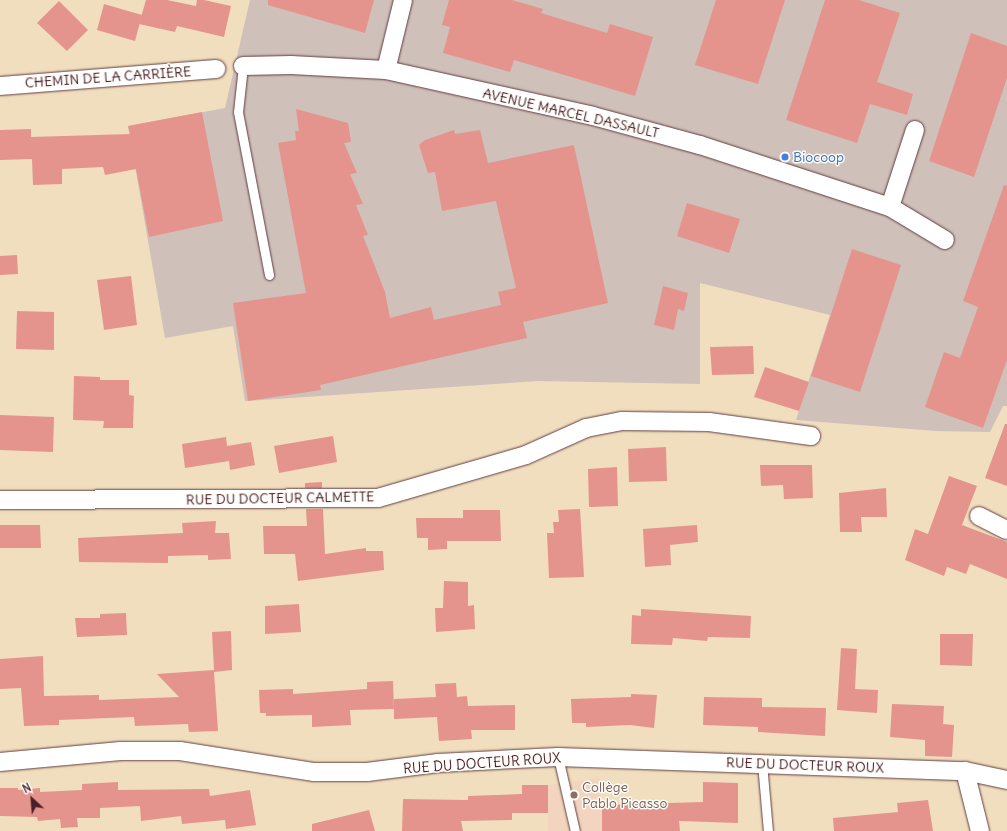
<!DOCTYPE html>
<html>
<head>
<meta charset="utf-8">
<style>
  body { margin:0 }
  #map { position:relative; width:1007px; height:831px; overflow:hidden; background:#f0debe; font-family:Delius,sans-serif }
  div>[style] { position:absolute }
  .built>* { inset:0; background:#f3d4be }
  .industrial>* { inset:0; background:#cfc0ba }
  .building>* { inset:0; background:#e5948d }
  .roads { filter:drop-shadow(0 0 1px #633c41) drop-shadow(0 0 1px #633c41) }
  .lane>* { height:9px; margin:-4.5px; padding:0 4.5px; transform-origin:4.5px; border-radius:4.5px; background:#fff }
  .street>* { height:18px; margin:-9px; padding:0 9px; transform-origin:9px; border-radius:9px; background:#fff }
  .dots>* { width:11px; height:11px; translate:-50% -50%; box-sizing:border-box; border:2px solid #fdfcf7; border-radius:50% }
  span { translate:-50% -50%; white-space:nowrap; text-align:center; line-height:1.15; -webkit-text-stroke:3px #fdfcf7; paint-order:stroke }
  .street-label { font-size:14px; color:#4a1f2b }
  .shop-label { font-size:14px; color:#366cbe }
  .left { translate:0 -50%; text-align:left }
  .education-label { font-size:14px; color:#785e54 }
  .north { position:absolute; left:12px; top:779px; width:40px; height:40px; -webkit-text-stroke:3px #fdfcf7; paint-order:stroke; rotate:334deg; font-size:11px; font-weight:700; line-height:16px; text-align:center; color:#4a1f2b }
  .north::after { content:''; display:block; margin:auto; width:14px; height:18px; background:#4a1f2b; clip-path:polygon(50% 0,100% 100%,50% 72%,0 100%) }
</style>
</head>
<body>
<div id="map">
  <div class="built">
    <i style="clip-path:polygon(600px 778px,602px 831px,548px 831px,548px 785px)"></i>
  </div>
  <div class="industrial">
    <i style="clip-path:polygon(250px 0,1007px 0,1007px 406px,1003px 406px,990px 432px,936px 431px,796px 420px,830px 315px,700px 283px,700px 384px,538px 381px,245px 401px,233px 326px,165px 338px,128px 126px,225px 108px)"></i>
  </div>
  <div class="building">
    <i style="clip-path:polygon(146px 0,167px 0,196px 6px,197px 0,204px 0,231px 6px,224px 37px,177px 26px,175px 32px,139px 24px)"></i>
    <i style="clip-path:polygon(268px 0,374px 0,365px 33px,268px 5px)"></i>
    <i style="clip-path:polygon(449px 0,512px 0,543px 9px,541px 13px,607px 33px,610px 24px,653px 37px,635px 96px,514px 60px,510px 72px,443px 53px,450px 27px,442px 25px)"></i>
    <i style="clip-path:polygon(716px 0,785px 0,758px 84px,695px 65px)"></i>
    <i style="clip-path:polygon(825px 0,859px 0,900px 13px,877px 82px,913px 94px,907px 115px,870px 104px,857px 143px,786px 120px)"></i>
    <i style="clip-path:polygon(59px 1px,88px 30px,67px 51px,37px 23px)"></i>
    <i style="clip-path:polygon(104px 4px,142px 15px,135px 41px,97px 30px)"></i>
    <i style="clip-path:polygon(971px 33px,1007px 46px,1007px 78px,974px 177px,929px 161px)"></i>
    <i style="clip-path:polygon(296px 109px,348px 123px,351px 142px,344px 143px,357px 173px,350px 174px,363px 204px,356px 205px,368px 235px,363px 236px,385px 292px,390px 318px,431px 307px,434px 320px,501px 305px,498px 292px,516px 288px,496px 201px,442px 211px,435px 172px,428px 173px,419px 145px,425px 140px,454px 130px,455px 134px,480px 130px,488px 163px,574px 145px,608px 303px,523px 322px,527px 338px,320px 385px,321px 390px,248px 401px,233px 303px,306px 293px,278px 143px,296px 140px,295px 131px,299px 131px)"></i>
    <i style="clip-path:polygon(202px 112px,223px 221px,149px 237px,136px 169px,105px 175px,103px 167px,62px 169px,62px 184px,33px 185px,32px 159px,0 160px,0 130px,31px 129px,31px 137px,130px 134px,128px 126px)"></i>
    <i style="clip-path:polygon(1004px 185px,1007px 186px,1007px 360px,983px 428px,925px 407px,944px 352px,960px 358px,978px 307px,963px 301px)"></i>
    <i style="clip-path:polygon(687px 203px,740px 219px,729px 253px,677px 236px)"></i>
    <i style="clip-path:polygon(852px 249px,901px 265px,860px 392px,811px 376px)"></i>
    <i style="clip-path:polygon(17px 255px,18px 274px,0 275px,0 256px)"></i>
    <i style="clip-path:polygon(131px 276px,137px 325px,104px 330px,97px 280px)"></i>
    <i style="clip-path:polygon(663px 286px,688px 293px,684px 311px,678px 309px,674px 330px,654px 325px)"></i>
    <i style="clip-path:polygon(17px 311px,54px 312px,54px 350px,16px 349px)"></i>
    <i style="clip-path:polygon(753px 346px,754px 374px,712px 375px,710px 347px)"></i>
    <i style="clip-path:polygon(765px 367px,809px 382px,799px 411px,754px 397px)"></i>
    <i style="clip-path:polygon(74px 376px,100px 377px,100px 380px,129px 380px,129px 395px,134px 396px,133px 428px,103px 428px,104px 421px,73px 420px)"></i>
    <i style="clip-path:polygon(0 415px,54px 417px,53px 452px,0 450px)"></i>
    <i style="clip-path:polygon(1005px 424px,1007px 424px,1007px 486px,985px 478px)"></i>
    <i style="clip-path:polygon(333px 436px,337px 462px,279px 473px,274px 446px)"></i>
    <i style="clip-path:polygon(226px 437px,227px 446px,251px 442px,255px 465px,230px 470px,229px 461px,185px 468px,182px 444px)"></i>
    <i style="clip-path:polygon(666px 447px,667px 481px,629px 482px,628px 449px)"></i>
    <i style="clip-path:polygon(760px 465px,812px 465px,813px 498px,784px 499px,783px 485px,761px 486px)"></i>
    <i style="clip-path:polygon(617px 467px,618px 506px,589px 507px,588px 469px)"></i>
    <i style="clip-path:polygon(949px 476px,977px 486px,962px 525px,1007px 542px,1007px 579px,970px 564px,966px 574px,947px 567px,944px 576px,905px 560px,915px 529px,928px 534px)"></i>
    <i style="clip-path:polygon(322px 482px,322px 488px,305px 488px,305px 483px)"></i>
    <i style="clip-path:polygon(886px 488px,887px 517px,861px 517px,862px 532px,840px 532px,839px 493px)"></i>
    <i style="clip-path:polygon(306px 509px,323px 509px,325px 554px,366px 548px,366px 551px,383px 551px,384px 570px,298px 581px,295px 554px,264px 554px,263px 526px,307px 526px)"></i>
    <i style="clip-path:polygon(580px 509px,584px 577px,549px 578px,547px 533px,554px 533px,553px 522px,559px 522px,558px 510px)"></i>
    <i style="clip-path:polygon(463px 510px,500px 510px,501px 541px,447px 541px,447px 549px,428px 550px,428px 538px,417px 538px,416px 518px,463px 518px)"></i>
    <i style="clip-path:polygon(216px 521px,215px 533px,229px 533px,231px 559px,208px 560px,208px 555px,168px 556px,168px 563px,79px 562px,78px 538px,183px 533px,182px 523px)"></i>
    <i style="clip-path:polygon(0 525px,40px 525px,41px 548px,0 548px)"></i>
    <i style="clip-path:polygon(697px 525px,698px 542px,670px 545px,671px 565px,645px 567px,643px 529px)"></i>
    <i style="clip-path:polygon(444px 581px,468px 582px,468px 606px,474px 605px,475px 629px,436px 632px,435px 608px,443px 608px)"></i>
    <i style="clip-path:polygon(299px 604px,301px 632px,265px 634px,265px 606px)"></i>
    <i style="clip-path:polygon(641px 609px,751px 616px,750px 638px,708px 637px,707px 641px,673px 638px,672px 645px,631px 644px,632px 615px,641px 616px)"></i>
    <i style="clip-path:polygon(126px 613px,127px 635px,77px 637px,75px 618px,100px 618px,100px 614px)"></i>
    <i style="clip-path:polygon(231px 631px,232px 670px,214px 672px,218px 731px,189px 732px,188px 724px,135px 726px,134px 717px,59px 720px,59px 725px,24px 726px,21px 688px,0 689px,0 659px,43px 656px,44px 696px,99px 695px,99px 700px,179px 697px,157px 674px,214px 670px,212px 632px)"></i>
    <i style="clip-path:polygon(940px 634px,973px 634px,972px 666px,940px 665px)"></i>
    <i style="clip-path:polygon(841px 648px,857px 649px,855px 689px,878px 690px,877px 713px,837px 710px)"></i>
    <i style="clip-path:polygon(393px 681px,394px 709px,350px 710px,351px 725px,312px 727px,312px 715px,266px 716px,266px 713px,260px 713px,259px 690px,293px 689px,293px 694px,367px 689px,367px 682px)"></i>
    <i style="clip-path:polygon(456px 683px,457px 697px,467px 696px,468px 706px,515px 705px,515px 730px,471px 730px,472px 739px,439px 741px,437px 717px,394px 719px,394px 699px,436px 697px,435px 684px)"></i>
    <i style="clip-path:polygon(631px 694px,657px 695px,654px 728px,630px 725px,586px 727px,586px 723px,572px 723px,571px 699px,631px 697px)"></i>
    <i style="clip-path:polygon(704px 697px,762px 698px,762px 707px,826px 708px,825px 736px,758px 732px,758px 727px,703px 725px)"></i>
    <i style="clip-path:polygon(892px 704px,944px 706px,943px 724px,954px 725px,952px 757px,925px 756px,925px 740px,890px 737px)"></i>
    <i style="clip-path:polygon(118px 782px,118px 790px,209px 789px,210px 796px,250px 790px,256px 825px,226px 829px,225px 820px,182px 824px,181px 816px,141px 821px,140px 806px,100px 808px,100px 818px,77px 818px,78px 827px,61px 828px,60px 819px,38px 821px,37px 817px,0 816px,0 788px,18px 788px,18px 790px,40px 788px,40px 792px,82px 790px,82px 784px)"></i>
    <i style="clip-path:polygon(703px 782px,738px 783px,738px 823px,679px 821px,680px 831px,602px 831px,602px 805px,703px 802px)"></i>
    <i style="clip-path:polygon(522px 785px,548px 785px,548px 813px,512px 813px,512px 820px,461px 821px,463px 831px,402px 831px,403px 799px,468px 800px,468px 796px,522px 794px)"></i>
    <i style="clip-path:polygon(928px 800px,933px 831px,834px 831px,833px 818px,898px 812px,897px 803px)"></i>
    <i style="clip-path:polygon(369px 810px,375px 831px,312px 831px,312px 824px)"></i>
  </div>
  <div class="roads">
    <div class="lane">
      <i style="left:243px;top:66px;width:46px;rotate:96.2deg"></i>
      <i style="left:238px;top:112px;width:166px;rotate:79.2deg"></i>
      <i style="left:558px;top:757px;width:76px;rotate:77.1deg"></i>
      <i style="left:762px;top:763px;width:68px;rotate:85deg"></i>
    </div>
    <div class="street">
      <i style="left:243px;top:66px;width:48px;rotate:-1.2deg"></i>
      <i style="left:291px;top:65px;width:95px;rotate:3deg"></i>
      <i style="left:386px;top:70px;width:212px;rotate:12.5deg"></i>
      <i style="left:593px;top:116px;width:111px;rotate:15.2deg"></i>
      <i style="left:700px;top:145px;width:200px;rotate:18.1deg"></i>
      <i style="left:386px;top:70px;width:72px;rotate:-76.3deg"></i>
      <i style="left:0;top:86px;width:217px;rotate:-4.5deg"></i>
      <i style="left:915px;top:130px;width:81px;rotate:108deg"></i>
      <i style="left:890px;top:207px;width:64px;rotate:31deg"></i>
      <i style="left:0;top:500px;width:378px;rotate:-0.3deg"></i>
      <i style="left:378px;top:498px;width:154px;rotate:-16.2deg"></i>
      <i style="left:526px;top:455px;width:66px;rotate:-24.2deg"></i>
      <i style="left:586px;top:428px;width:37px;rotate:-11deg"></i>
      <i style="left:622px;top:421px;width:87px;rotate:0.7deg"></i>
      <i style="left:709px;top:422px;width:103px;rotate:7.8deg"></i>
      <i style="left:979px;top:516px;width:31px;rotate:27deg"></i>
      <i style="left:0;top:762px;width:121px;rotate:-5.2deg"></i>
      <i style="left:120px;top:751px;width:60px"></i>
      <i style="left:180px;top:751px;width:136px;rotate:8.9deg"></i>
      <i style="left:314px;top:772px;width:53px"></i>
      <i style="left:367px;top:772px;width:72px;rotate:-7.2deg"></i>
      <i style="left:438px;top:763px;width:120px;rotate:-2.9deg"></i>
      <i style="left:558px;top:757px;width:407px;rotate:2deg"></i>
      <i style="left:965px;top:771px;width:43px;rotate:12.1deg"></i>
      <i style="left:965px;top:771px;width:62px;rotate:76deg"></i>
    </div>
  </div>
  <div class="dots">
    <i style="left:785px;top:157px;background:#3f7fe0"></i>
    <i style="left:574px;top:795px;background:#8d6e63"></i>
  </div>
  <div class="street-label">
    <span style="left:108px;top:77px;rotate:-4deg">CHEMIN DE LA CARRIÈRE</span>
    <span style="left:571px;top:113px;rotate:13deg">AVENUE MARCEL DASSAULT</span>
    <span style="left:280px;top:498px;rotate:-1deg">RUE DU DOCTEUR CALMETTE</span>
    <span style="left:482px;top:763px;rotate:-4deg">RUE DU DOCTEUR ROUX</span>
    <span style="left:805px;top:765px;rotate:2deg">RUE DU DOCTEUR ROUX</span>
  </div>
  <div class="shop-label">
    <span class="left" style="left:793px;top:157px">Biocoop</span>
  </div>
  <div class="education-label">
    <span class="left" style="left:582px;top:795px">Collège<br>Pablo Picasso</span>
  </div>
  <div class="north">N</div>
</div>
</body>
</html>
